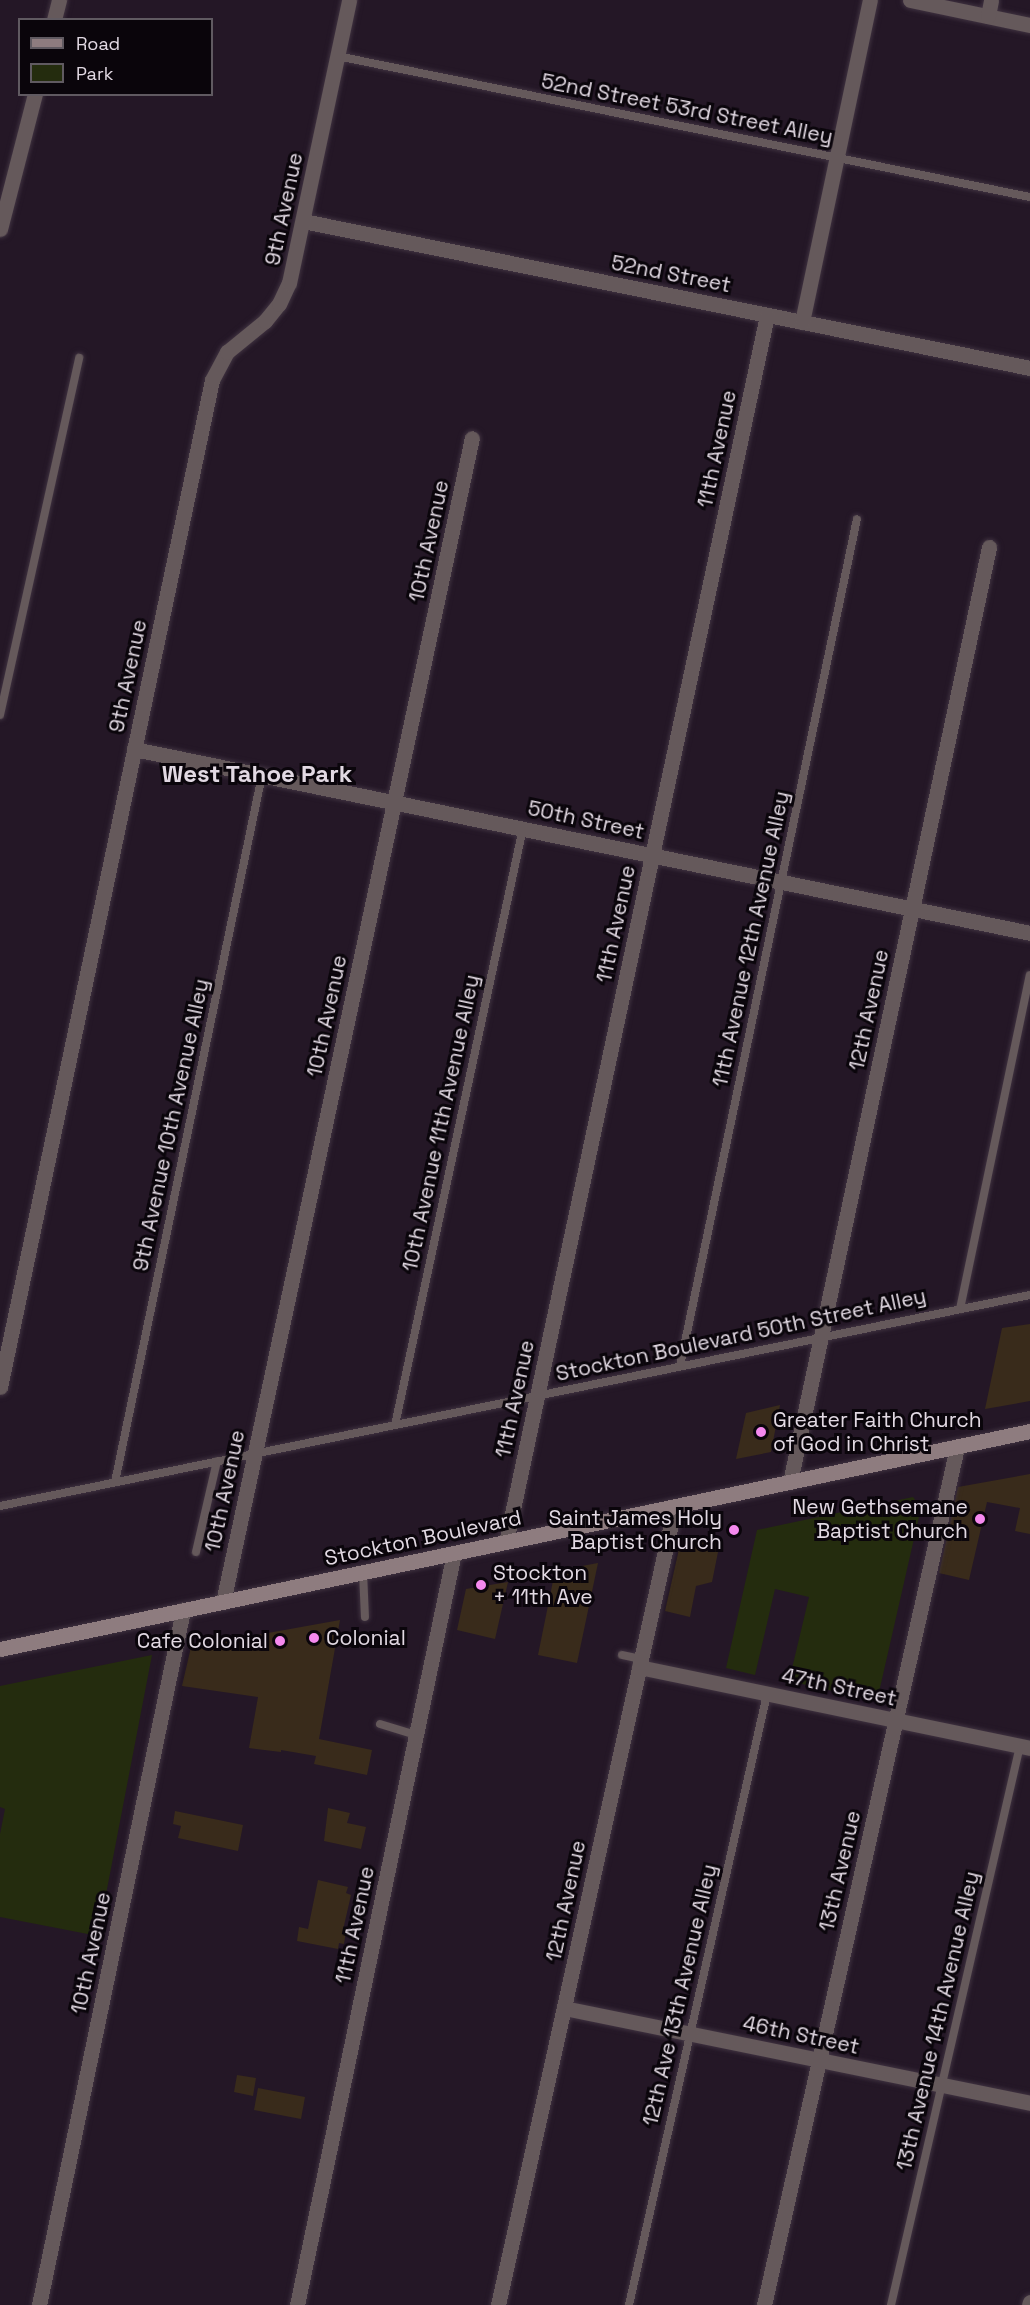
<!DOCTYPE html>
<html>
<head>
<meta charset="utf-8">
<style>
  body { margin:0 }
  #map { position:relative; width:1030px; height:2305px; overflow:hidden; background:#241726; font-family:"Space Grotesk",sans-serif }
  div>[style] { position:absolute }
  .green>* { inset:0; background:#242c0e }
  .building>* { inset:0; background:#392b1b }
  .roads { filter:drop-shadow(0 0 2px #3f3240) drop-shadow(0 0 2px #3f3240) }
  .service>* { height:8px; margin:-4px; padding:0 4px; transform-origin:4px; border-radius:4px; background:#65595b }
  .minor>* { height:15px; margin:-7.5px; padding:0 7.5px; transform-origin:7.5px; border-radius:7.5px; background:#65595b }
  .tertiary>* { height:15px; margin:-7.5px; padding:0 7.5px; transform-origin:7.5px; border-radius:7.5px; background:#65595b }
  .secondary>* { height:15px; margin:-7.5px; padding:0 7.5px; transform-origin:7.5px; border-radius:7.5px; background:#8e7c7f }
  .dots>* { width:16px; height:16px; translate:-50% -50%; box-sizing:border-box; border:3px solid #0a050b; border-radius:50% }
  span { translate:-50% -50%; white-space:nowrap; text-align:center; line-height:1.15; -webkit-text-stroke:6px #0a050b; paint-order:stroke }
  .street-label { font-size:21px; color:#e2d9e3 }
  .poi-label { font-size:21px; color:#e2d9e3 }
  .left { translate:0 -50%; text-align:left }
  .right { translate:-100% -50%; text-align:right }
  .quarter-label { font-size:24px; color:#e2d9e3; font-weight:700 }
  .legend { position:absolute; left:18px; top:18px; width:195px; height:78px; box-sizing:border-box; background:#0a050b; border:2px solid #605a61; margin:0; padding:8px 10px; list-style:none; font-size:18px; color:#e2d9e3 }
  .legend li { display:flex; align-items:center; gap:12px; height:30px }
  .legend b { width:30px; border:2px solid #605a61 }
</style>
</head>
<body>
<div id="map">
  <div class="green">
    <i style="clip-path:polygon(913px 1497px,921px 1508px,877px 1701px,789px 1681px,809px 1597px,775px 1589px,755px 1675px,726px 1668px,757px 1530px)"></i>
    <i style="clip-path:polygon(152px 1655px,98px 1936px,0 1917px,0 1834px,5px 1809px,0 1807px,0 1686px)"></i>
  </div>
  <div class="building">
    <i style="clip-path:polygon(1030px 1324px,1030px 1401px,985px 1409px,1002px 1328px)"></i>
    <i style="clip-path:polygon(780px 1405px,771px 1452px,736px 1459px,746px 1413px)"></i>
    <i style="clip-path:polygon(1030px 1474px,1030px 1534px,1015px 1531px,1020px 1508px,987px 1502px,969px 1580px,939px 1573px,958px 1487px)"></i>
    <i style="clip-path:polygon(721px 1537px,712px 1582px,696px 1586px,690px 1617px,665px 1611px,679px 1549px)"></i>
    <i style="clip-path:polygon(598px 1563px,577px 1663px,538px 1655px,555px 1571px)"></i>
    <i style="clip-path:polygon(508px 1582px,495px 1639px,457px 1630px,466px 1589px)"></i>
    <i style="clip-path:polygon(340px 1620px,319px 1739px,372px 1750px,367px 1775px,314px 1764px,316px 1756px,281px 1750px,281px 1752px,249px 1748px,258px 1697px,182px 1686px,191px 1647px)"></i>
    <i style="clip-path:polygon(328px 1808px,350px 1813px,347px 1823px,366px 1827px,361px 1849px,324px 1841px)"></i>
    <i style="clip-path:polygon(175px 1811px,243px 1825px,238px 1851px,178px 1838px,181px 1826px,173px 1824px)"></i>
    <i style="clip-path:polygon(318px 1880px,348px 1887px,346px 1893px,351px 1895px,343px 1930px,346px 1931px,344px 1944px,339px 1943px,338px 1949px,297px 1941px,299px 1927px,308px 1929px)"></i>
    <i style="clip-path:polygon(237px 2075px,256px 2078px,253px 2096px,234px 2092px)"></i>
    <i style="clip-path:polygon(258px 2088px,305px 2097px,301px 2119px,254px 2110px)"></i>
  </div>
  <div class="roads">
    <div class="service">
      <i style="left:337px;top:56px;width:707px;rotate:11.5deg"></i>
      <i style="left:0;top:715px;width:366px;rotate:-77.5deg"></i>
      <i style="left:960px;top:1309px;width:341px;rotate:-78.2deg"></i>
      <i style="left:680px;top:1366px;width:865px;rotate:-78.2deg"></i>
      <i style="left:395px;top:1425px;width:611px;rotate:-77.9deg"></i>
      <i style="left:115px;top:1482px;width:722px;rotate:-78.25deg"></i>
      <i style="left:0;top:1506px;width:1051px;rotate:-11.58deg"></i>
      <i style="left:196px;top:1552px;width:93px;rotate:-77deg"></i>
      <i style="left:363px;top:1572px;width:45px;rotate:87.5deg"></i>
      <i style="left:622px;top:1655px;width:19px;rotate:12deg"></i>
      <i style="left:380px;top:1724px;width:38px;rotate:17deg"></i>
      <i style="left:629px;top:2305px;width:626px;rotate:-77.27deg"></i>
      <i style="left:891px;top:2305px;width:574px;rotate:-77.01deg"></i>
    </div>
    <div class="minor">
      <i style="left:910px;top:0;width:123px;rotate:11.8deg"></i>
      <i style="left:988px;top:16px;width:16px;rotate:-79deg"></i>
      <i style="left:54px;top:20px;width:21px;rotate:-76deg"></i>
      <i style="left:303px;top:221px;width:742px;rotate:11.43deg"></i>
      <i style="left:0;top:229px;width:139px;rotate:-75.5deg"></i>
      <i style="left:802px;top:322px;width:329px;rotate:-78.1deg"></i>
      <i style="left:134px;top:749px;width:915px;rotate:11.6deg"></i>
      <i style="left:0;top:1387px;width:1029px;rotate:-78.11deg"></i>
      <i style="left:212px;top:380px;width:32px;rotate:-62deg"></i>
      <i style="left:227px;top:352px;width:49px;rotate:-39.2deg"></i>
      <i style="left:265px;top:321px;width:22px;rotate:-51deg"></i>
      <i style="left:279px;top:304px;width:23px;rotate:-65deg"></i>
      <i style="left:289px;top:283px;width:289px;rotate:-78deg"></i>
      <i style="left:790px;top:1482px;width:956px;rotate:-77.98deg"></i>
      <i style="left:506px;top:1542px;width:1254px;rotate:-77.99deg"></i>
      <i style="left:223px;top:1602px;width:1190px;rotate:-77.93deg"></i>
      <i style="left:639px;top:1667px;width:399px;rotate:11.7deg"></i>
      <i style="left:564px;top:2008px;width:476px;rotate:11.5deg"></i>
      <i style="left:39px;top:2305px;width:710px;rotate:-78.29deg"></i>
      <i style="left:297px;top:2305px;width:768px;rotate:-78.21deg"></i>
      <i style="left:498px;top:2305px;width:818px;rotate:-77.51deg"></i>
      <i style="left:764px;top:2305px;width:879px;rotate:-77.32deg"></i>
    </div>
    <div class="tertiary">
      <i style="left:1029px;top:2305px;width:3px;rotate:-72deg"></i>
    </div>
    <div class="secondary">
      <i style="left:0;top:1649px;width:1053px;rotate:-11.95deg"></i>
    </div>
  </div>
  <div class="dots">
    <i style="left:761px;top:1432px;background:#f589ee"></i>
    <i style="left:980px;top:1519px;background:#f589ee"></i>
    <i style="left:734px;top:1530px;background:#f589ee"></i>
    <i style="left:481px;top:1585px;background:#f589ee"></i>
    <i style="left:314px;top:1638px;background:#f589ee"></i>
    <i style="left:280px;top:1641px;background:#f589ee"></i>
  </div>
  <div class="street-label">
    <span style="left:687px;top:109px;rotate:11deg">52nd Street 53rd Street Alley</span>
    <span style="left:284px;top:209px;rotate:-78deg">9th Avenue</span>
    <span style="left:671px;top:274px;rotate:11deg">52nd Street</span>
    <span style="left:717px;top:449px;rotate:-78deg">11th Avenue</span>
    <span style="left:429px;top:541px;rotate:-78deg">10th Avenue</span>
    <span style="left:128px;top:676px;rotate:-78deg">9th Avenue</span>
    <span style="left:586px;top:820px;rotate:12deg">50th Street</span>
    <span style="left:616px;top:924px;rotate:-78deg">11th Avenue</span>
    <span style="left:751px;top:939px;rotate:-78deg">11th Avenue 12th Avenue Alley</span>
    <span style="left:869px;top:1010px;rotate:-78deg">12th Avenue</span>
    <span style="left:327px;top:1016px;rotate:-78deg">10th Avenue</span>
    <span style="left:441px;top:1123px;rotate:-78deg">10th Avenue 11th Avenue Alley</span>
    <span style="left:171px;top:1125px;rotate:-78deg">9th Avenue 10th Avenue Alley</span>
    <span style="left:741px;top:1335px;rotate:-12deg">Stockton Boulevard 50th Street Alley</span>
    <span style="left:515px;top:1399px;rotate:-78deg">11th Avenue</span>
    <span style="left:225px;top:1491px;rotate:-78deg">10th Avenue</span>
    <span style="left:423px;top:1538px;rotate:-12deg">Stockton Boulevard</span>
    <span style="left:839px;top:1687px;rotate:12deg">47th Street</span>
    <span style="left:840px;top:1871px;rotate:-77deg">13th Avenue</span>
    <span style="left:566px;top:1901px;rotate:-78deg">12th Avenue</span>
    <span style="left:355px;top:1925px;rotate:-78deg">11th Avenue</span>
    <span style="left:91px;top:1953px;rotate:-78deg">10th Avenue</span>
    <span style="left:680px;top:1995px;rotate:-77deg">12th Ave 13th Avenue Alley</span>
    <span style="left:938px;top:2021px;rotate:-77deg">13th Avenue 14th Avenue Alley</span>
    <span style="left:801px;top:2035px;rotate:12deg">46th Street</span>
  </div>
  <div class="poi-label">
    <span class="left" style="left:773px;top:1432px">Greater Faith Church<br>of God in Christ</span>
    <span class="right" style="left:968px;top:1519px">New Gethsemane<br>Baptist Church</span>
    <span class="right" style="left:722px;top:1530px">Saint James Holy<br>Baptist Church</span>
    <span class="left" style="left:493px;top:1585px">Stockton<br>+ 11th Ave</span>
    <span class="left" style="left:326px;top:1638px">Colonial</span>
    <span class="right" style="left:268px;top:1641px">Cafe Colonial</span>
  </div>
  <div class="quarter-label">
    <span style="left:257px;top:774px">West Tahoe Park</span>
  </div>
  <ul class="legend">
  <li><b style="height:8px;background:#8e7c7f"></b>Road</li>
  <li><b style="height:16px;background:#242c0e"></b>Park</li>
  </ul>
</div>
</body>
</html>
